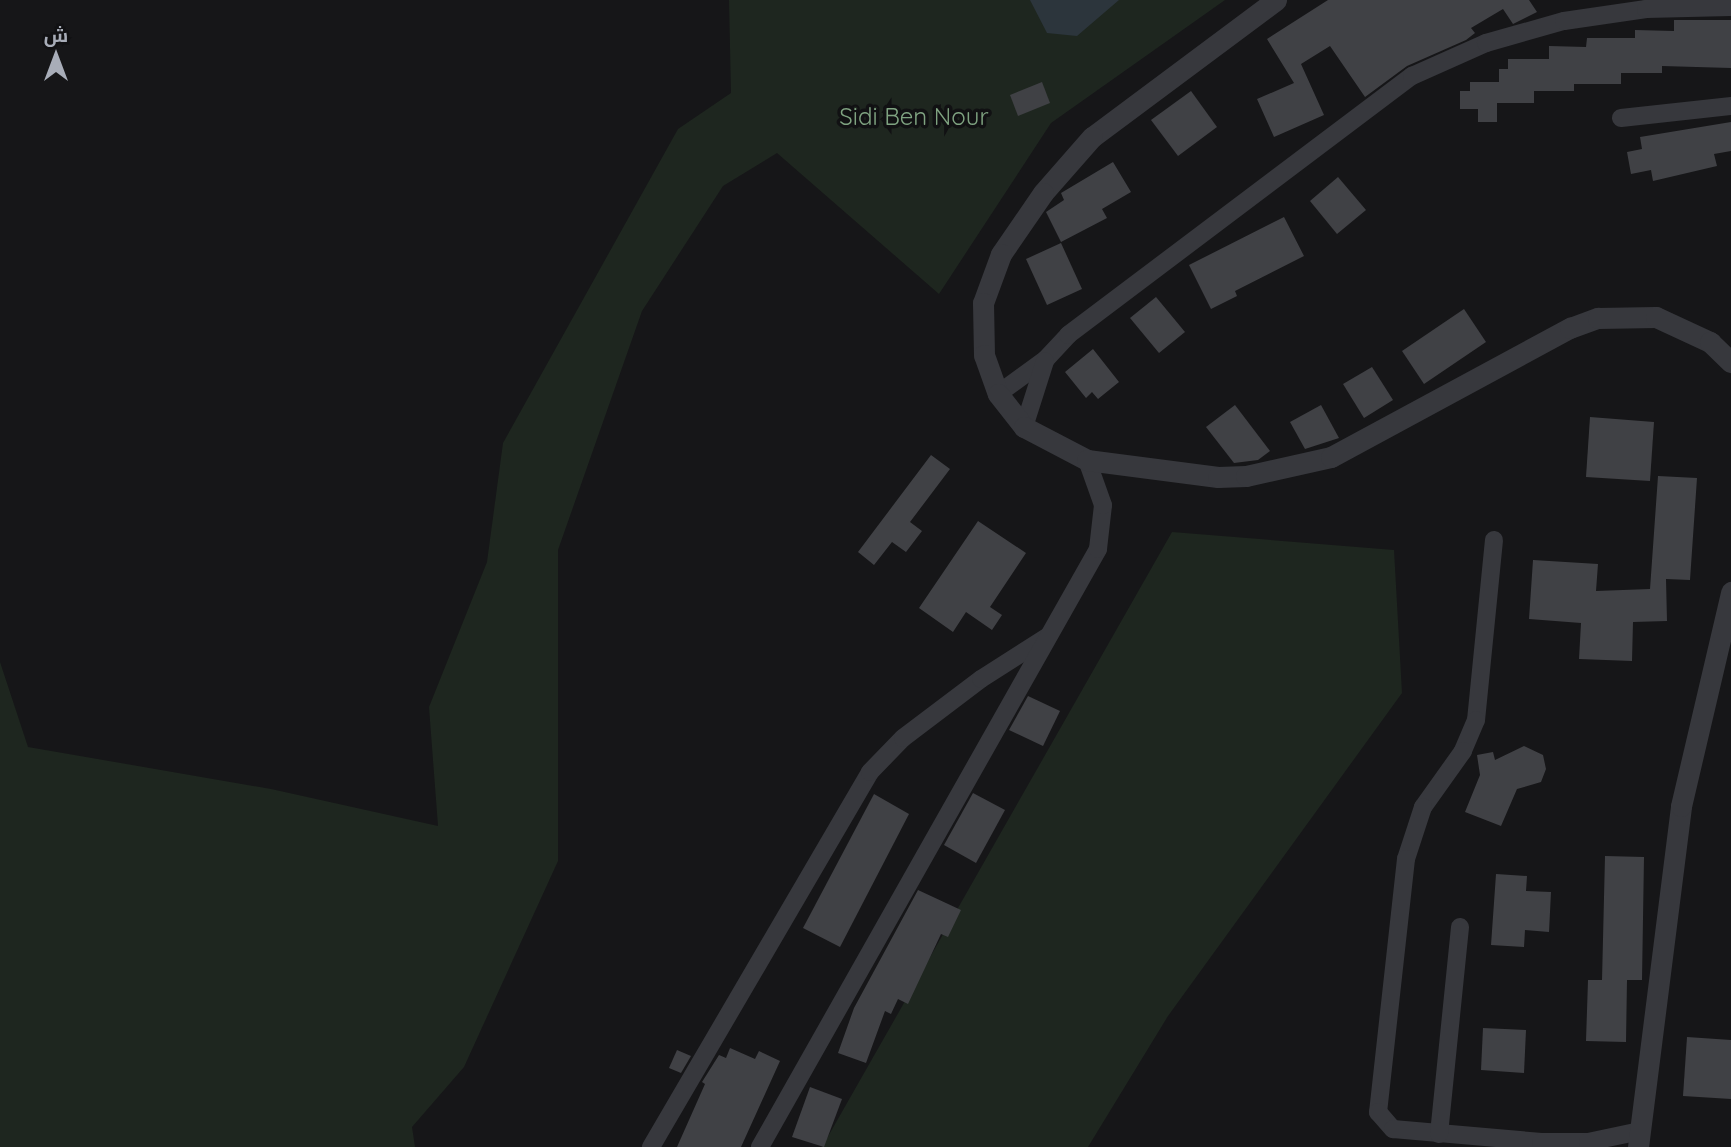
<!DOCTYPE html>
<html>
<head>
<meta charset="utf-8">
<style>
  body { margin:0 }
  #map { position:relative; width:1731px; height:1147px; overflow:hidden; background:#161618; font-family:Quicksand,Cairo,sans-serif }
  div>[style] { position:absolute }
  .green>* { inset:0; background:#1e261f }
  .water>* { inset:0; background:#2c353c }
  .building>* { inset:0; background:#404145 }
  .minor>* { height:18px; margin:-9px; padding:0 9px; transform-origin:9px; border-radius:9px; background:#37383d }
  .tertiary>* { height:21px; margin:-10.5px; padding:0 10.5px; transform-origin:10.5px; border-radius:10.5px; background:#37383d }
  span { translate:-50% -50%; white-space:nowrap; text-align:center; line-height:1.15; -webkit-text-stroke:7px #111113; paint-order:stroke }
  .park-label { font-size:24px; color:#7fa381 }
  .north { position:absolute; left:21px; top:21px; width:70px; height:70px; -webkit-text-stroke:5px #111113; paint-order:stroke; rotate:0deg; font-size:19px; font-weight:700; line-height:28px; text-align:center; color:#a8adb8 }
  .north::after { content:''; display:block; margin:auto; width:24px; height:32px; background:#a8adb8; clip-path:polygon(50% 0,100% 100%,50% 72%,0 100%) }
</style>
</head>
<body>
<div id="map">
  <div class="green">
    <i style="clip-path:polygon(729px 0,1225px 0,1051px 123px,939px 294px,777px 153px,723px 186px,642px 311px,558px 550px,558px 861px,464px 1067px,412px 1127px,415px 1147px,0 1147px,0 662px,28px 747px,271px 789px,438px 826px,429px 707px,487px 562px,503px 443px,678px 129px,731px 93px)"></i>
    <i style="clip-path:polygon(1172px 532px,1394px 550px,1402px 693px,1168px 1016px,1088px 1147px,822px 1147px)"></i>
  </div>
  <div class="water">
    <i style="clip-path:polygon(1030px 0,1119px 0,1077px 36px,1047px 33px)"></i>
  </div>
  <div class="building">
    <i style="clip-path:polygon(1328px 0,1529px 0,1537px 12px,1513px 24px,1503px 9px,1471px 28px,1475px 33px,1466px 40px,1407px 66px,1365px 97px,1330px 46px,1301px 64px,1324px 115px,1274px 137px,1257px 99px,1294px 83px,1267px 39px)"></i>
    <i style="clip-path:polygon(1674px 20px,1731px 20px,1731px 68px,1662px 66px,1662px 73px,1621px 73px,1621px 84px,1574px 84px,1574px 91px,1534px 91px,1534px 103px,1497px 103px,1497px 122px,1478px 122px,1478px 109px,1460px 109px,1460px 91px,1470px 91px,1470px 82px,1499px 82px,1499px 69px,1508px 69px,1508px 59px,1549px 59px,1549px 46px,1586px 47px,1587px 38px,1635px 38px,1635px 30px,1674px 31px)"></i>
    <i style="clip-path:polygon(1042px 82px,1050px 103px,1018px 116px,1010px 95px)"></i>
    <i style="clip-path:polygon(1191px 91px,1217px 127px,1178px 156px,1151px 120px)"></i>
    <i style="clip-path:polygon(1731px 122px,1731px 151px,1714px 154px,1717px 166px,1653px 181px,1651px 170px,1631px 174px,1627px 152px,1642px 149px,1640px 137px)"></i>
    <i style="clip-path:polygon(1113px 162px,1131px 192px,1102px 209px,1107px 218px,1061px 242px,1046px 212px,1064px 200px,1061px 193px)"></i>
    <i style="clip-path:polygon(1338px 177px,1366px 210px,1337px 234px,1310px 201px)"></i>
    <i style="clip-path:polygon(1284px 217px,1304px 256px,1235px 291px,1237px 296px,1211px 309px,1189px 265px)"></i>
    <i style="clip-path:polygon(1061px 243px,1082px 289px,1047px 305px,1026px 259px)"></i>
    <i style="clip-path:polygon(1156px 297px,1185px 332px,1159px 353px,1130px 318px)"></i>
    <i style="clip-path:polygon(1464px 309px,1486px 342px,1424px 384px,1402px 351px)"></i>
    <i style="clip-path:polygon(1093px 349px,1119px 382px,1098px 399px,1092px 392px,1086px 398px,1065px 372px)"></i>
    <i style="clip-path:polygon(1372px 367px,1393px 400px,1364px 418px,1343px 384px)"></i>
    <i style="clip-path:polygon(1235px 405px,1270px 451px,1258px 460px,1234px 463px,1206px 427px)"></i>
    <i style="clip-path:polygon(1321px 405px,1339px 438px,1305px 449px,1290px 422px)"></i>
    <i style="clip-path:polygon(1590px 417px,1654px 422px,1650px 481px,1586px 477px)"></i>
    <i style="clip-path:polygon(931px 455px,950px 469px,910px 522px,922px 531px,906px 552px,892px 542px,874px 565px,858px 552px)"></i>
    <i style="clip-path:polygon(1658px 476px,1697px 478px,1690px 580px,1666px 579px,1667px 621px,1633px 622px,1632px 661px,1579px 659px,1581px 623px,1529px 619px,1533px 560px,1598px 564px,1596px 591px,1650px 589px)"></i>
    <i style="clip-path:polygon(978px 521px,1026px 553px,990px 607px,1002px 615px,992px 630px,966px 612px,953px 632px,919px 608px)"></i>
    <i style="clip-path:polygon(1028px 696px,1060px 711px,1043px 746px,1009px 730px)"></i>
    <i style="clip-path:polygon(1524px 746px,1543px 755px,1546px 769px,1541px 782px,1517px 789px,1501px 826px,1465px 812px,1480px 775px,1477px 755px,1493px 752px,1495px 760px)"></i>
    <i style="clip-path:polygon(973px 793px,1005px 810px,976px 863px,944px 845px)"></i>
    <i style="clip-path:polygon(874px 794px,909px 814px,840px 947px,803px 928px)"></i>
    <i style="clip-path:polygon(1605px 856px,1644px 857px,1642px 980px,1627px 980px,1626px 1042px,1586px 1041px,1588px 980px,1602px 980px)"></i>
    <i style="clip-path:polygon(1496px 874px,1527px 876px,1526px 891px,1551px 892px,1549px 932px,1525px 930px,1524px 947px,1491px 945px)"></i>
    <i style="clip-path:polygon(918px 890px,961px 910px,948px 937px,941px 934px,908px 1004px,898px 999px,891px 1014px,885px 1011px,866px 1063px,838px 1053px,854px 1008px)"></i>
    <i style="clip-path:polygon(1483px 1028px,1526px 1030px,1524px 1073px,1481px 1070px)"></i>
    <i style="clip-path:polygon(1687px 1037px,1731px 1040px,1731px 1099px,1683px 1096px)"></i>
    <i style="clip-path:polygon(730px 1048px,755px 1059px,759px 1051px,780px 1061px,741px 1147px,677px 1147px,705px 1084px,702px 1082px,719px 1055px,726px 1058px)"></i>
    <i style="clip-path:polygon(677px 1050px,691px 1056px,681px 1073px,669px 1068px)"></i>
    <i style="clip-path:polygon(810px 1087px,842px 1099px,824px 1147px,792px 1137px)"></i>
  </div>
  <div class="minor">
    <i style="left:1621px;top:118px;width:111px;rotate:-6.2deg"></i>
    <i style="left:998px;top:394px;width:59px;rotate:-36.1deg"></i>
    <i style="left:1046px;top:359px;width:33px;rotate:-47deg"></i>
    <i style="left:1068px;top:335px;width:431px;rotate:-37deg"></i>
    <i style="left:1412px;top:76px;width:81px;rotate:-24deg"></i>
    <i style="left:1486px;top:43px;width:81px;rotate:-15.8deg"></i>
    <i style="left:1564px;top:21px;width:83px;rotate:-8.3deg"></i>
    <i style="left:1646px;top:9px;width:85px;rotate:-1.3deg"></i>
    <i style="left:1024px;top:427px;width:69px;rotate:-72.3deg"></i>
    <i style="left:1494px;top:540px;width:181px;rotate:95.7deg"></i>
    <i style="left:1476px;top:720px;width:34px;rotate:113deg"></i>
    <i style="left:1463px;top:751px;width:69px;rotate:125.5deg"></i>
    <i style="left:1423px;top:807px;width:55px;rotate:108.1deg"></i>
    <i style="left:1406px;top:859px;width:255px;rotate:96.3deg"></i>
    <i style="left:1378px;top:1112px;width:23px;rotate:49deg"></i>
    <i style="left:1393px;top:1129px;width:149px;rotate:5deg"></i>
    <i style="left:1541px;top:1142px;width:47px"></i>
    <i style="left:1588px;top:1142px;width:53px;rotate:-11.9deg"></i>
    <i style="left:1439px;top:1134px;width:208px;rotate:-84.2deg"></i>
    <i style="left:651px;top:1147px;width:434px;rotate:-59.7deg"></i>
    <i style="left:870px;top:772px;width:47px;rotate:-45.9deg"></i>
    <i style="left:903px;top:738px;width:98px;rotate:-37.1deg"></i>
    <i style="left:981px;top:679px;width:78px;rotate:-32.5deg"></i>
    <i style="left:760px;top:1147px;width:687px;rotate:-60.52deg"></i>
    <i style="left:1098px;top:549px;width:44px;rotate:-83.5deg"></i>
    <i style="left:1103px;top:505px;width:48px;rotate:-109.6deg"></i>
  </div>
  <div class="tertiary">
    <i style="left:1276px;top:0;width:229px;rotate:143.3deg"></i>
    <i style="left:1092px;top:137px;width:74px;rotate:131.2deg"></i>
    <i style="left:1043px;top:193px;width:74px;rotate:124.5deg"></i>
    <i style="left:1001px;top:254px;width:52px;rotate:110.2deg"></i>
    <i style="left:983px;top:303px;width:52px;rotate:88.9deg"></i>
    <i style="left:984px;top:355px;width:41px;rotate:70.3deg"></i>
    <i style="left:998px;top:394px;width:42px;rotate:51.8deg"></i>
    <i style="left:1024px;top:427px;width:71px;rotate:27.6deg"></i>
    <i style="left:1087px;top:460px;width:132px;rotate:7.4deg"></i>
    <i style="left:1218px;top:477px;width:28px;rotate:-2deg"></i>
    <i style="left:1246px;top:476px;width:87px;rotate:-12.6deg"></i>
    <i style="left:1331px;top:457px;width:272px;rotate:-28.4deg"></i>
    <i style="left:1570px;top:328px;width:30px;rotate:-20deg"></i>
    <i style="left:1598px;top:318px;width:58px;rotate:-1deg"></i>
    <i style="left:1656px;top:317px;width:60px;rotate:24.8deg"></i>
    <i style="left:1710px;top:342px;width:29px;rotate:44deg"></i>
    <i style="left:1638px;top:1147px;width:344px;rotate:-82.8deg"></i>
    <i style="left:1681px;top:806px;width:220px;rotate:-76.8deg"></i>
  </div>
  <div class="park-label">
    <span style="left:914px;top:117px">Sidi Ben Nour</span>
  </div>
  <div class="north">ش</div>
</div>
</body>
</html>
